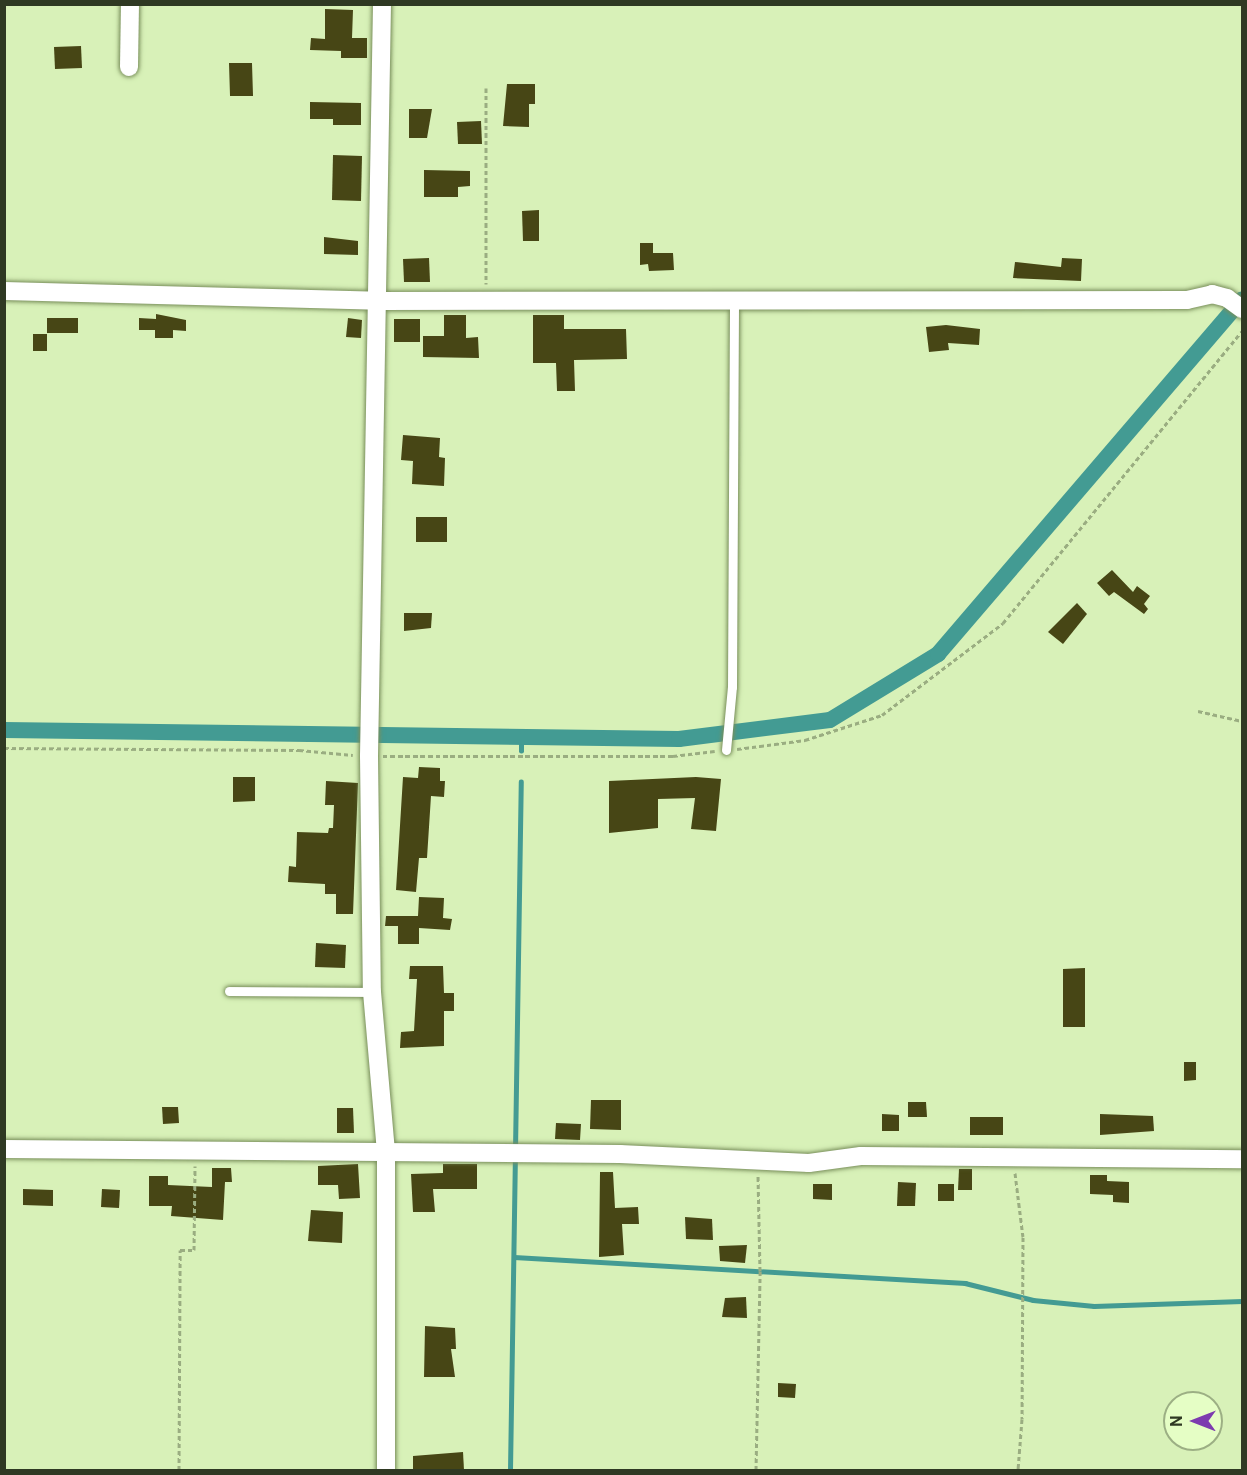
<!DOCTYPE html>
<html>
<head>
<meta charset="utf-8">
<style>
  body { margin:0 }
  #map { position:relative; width:1247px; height:1475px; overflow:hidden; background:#d8f1b8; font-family:Roboto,sans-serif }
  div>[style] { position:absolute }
  .stream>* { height:4.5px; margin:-2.25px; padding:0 2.25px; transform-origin:2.25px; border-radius:2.25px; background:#439b93 }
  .canal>* { height:16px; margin:-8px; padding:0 8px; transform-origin:8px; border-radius:8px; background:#439b93 }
  .building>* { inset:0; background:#474615 }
  .path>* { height:3px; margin-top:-1.5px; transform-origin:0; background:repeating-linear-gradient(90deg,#9aad81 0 4.5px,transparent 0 7.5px) }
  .roads { filter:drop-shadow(0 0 2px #788e5a) drop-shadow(0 0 2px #788e5a) }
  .lane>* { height:9px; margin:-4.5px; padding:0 4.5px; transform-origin:4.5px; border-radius:4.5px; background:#fff }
  .street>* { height:18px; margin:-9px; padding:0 9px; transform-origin:9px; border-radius:9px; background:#fff }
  span { translate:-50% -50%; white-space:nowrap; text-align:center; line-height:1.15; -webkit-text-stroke:6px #e5fec5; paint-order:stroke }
  .frame { position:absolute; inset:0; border:6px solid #2f3923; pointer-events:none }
  .north { position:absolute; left:1163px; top:1391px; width:60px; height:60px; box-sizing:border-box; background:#e5fec5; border:2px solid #9caf84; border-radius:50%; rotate:270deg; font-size:16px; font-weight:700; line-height:24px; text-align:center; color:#2f3923 }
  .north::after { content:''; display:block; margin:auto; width:21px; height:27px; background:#7d3baf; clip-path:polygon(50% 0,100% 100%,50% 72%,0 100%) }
</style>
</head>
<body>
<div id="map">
  <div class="stream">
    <i style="left:521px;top:751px;width:14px;rotate:-90deg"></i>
    <i style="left:515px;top:1150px;width:368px;rotate:-89.1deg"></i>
    <i style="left:514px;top:1257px;width:452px;rotate:3.3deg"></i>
    <i style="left:965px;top:1283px;width:70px;rotate:14deg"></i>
    <i style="left:1033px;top:1300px;width:61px;rotate:5.6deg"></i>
    <i style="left:1094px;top:1306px;width:148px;rotate:-1.9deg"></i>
    <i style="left:510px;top:1470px;width:312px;rotate:-89.1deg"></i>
  </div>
  <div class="canal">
    <i style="left:4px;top:730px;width:675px;rotate:0.76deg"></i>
    <i style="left:679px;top:739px;width:152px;rotate:-7.2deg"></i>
    <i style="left:830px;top:720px;width:127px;rotate:-31.4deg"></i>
    <i style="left:938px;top:654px;width:467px;rotate:-49.4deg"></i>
  </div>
  <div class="building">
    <i style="clip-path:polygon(325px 9px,353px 10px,352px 38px,367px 38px,367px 58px,341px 58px,341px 51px,310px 50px,311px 38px,325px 39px)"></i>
    <i style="clip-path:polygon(81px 46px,82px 68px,55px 69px,54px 47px)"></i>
    <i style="clip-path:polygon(229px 63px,252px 63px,253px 96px,230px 96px)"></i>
    <i style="clip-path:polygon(507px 84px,535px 84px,535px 104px,529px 104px,529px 127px,503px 126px)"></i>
    <i style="clip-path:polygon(310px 102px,361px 103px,361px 125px,333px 125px,333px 119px,310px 119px)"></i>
    <i style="clip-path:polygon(409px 109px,432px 109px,427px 138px,409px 138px)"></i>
    <i style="clip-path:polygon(481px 121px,482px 144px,458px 144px,457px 122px)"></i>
    <i style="clip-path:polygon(333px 155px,362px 156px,361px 201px,332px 200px)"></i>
    <i style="clip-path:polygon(424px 170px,470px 171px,470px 186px,458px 187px,458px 197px,424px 197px)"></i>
    <i style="clip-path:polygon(539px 210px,539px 241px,523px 241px,522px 211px)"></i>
    <i style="clip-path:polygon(324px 237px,358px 241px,358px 255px,324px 254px)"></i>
    <i style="clip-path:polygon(640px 243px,653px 243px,653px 253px,673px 253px,674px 270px,649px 271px,648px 264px,640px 265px)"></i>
    <i style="clip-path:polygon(429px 258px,430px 282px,404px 282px,403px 259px)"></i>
    <i style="clip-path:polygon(1062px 258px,1082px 259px,1081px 281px,1013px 278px,1015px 262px,1061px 267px)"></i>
    <i style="clip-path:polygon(156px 314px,186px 320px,186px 331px,173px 330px,173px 338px,155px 338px,155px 330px,139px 330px,139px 318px,156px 319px)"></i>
    <i style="clip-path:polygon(444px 315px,466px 315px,466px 338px,478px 337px,479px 358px,423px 357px,423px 336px,444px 336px)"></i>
    <i style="clip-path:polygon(533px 315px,564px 315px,564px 329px,626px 329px,627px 359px,574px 360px,575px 391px,557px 391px,556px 363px,533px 363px)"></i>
    <i style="clip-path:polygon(47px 318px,78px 318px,78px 333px,47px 333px)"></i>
    <i style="clip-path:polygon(348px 318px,362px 320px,361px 338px,346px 337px)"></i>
    <i style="clip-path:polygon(394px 319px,420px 319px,420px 342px,394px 342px)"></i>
    <i style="clip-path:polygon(946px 325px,980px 329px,979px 345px,948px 343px,949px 350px,929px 352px,926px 327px)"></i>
    <i style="clip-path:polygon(33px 334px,47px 334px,47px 351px,33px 351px)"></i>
    <i style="clip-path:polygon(403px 435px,440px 438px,439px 457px,445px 458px,444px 486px,412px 484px,413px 461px,401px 460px)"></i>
    <i style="clip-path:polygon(416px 517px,447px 517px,447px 542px,416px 542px)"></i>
    <i style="clip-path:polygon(1112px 570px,1133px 592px,1137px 586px,1150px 596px,1144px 604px,1148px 609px,1144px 614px,1114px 592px,1109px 596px,1097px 583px)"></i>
    <i style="clip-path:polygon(1077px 603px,1087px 614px,1063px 644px,1048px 632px)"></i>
    <i style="clip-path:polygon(404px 613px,432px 613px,431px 628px,404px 631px)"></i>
    <i style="clip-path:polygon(419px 767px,440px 768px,440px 781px,445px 781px,444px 797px,431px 796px,427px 858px,419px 858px,416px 892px,396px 890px,403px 777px,418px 778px)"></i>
    <i style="clip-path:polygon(233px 777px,255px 777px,255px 801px,233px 802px)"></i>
    <i style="clip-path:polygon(696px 777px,721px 779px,716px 831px,691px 829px,695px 798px,658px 799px,658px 828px,609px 833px,609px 781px)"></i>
    <i style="clip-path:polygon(326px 781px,358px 783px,353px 914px,336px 914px,336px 894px,325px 894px,325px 884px,288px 882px,289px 866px,296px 867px,297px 832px,328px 833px,329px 828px,333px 828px,334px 805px,325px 805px)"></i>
    <i style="clip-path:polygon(419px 897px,444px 898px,443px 918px,452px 919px,450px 930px,419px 928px,419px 944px,398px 944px,398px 926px,385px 926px,386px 916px,418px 916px)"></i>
    <i style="clip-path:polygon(316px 943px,346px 945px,345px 968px,315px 967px)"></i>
    <i style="clip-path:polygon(410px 966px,443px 966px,444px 993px,454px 993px,454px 1011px,444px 1011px,444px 1046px,400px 1048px,401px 1032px,414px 1031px,417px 979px,409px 979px)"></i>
    <i style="clip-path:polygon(1085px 968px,1085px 1027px,1063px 1027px,1063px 969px)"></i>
    <i style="clip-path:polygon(1184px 1062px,1196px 1062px,1196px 1080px,1184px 1081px)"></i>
    <i style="clip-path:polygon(591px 1100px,621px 1100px,621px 1130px,590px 1129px)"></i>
    <i style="clip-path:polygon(908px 1102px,926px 1102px,927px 1117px,908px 1117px)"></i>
    <i style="clip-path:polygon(162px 1107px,178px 1107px,179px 1123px,163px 1124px)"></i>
    <i style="clip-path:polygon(337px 1108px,353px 1108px,354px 1133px,337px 1133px)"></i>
    <i style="clip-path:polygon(882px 1114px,899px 1115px,899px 1131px,882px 1131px)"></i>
    <i style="clip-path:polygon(1100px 1114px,1153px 1116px,1154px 1131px,1100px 1135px)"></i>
    <i style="clip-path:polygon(970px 1117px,1003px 1117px,1003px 1135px,970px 1135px)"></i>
    <i style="clip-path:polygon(556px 1123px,581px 1124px,580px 1140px,555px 1139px)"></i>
    <i style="clip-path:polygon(358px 1164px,360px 1198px,339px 1199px,338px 1185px,318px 1185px,318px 1166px)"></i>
    <i style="clip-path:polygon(443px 1164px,477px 1164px,477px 1189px,433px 1189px,435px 1212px,413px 1212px,411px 1174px,443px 1173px)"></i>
    <i style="clip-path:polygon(212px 1168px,231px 1168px,232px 1182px,225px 1182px,223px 1220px,171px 1216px,172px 1206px,149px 1206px,149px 1176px,168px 1176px,168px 1185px,212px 1187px)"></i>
    <i style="clip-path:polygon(959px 1169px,972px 1169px,972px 1190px,958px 1190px)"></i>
    <i style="clip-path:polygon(600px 1172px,613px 1172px,615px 1208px,638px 1207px,639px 1224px,622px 1224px,624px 1255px,599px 1257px)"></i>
    <i style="clip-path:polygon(1090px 1175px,1107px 1175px,1107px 1181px,1129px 1182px,1129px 1203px,1113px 1202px,1113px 1195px,1090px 1194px)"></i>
    <i style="clip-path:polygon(898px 1182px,916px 1183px,915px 1206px,897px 1206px)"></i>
    <i style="clip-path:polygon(813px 1184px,832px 1184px,832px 1200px,813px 1199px)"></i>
    <i style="clip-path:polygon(938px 1184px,954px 1184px,954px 1201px,938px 1201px)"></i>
    <i style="clip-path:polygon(23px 1189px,53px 1190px,53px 1206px,23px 1205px)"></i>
    <i style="clip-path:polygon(102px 1189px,120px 1190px,119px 1208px,101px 1207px)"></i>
    <i style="clip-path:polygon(311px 1210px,343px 1212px,342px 1243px,308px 1241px)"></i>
    <i style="clip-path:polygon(685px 1217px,712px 1219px,713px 1240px,686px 1239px)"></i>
    <i style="clip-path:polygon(747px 1245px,745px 1263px,720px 1261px,719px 1246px)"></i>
    <i style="clip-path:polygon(746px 1297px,747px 1318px,722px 1317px,725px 1298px)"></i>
    <i style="clip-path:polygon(425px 1326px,455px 1328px,456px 1349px,451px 1349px,455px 1377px,424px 1377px)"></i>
    <i style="clip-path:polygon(778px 1383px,796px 1384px,795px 1398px,778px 1397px)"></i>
    <i style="clip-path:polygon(463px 1452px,464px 1470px,413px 1470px,413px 1456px)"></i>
  </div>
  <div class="path">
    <i style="left:486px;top:88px;width:196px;rotate:90deg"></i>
    <i style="left:1198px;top:711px;width:45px;rotate:12.8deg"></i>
    <i style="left:4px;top:748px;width:295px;rotate:0.4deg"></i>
    <i style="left:299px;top:750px;width:54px;rotate:5.3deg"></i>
    <i style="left:737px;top:749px;width:69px;rotate:-7.5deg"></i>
    <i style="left:805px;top:740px;width:81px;rotate:-18deg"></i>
    <i style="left:882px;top:715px;width:152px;rotate:-37.2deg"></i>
    <i style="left:1003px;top:623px;width:377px;rotate:-50.7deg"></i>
    <i style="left:383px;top:756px;width:290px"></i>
    <i style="left:673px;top:756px;width:42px;rotate:-6.8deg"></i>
    <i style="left:1015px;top:1173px;width:64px;rotate:82.9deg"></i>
    <i style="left:1023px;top:1237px;width:182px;rotate:90.3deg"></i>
    <i style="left:1022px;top:1419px;width:51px;rotate:94.5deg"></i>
    <i style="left:179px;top:1470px;width:220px;rotate:-89.7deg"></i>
    <i style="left:180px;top:1250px;width:14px"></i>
    <i style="left:194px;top:1250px;width:84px;rotate:-89.3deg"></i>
    <i style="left:756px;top:1470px;width:199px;rotate:-88.8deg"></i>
    <i style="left:760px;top:1271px;width:96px;rotate:-91.2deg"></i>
  </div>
  <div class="roads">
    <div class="lane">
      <i style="left:726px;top:750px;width:63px;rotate:-84.6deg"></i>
      <i style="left:732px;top:687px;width:386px;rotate:-89.7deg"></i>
      <i style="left:229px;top:991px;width:143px;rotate:0.4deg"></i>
    </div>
    <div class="street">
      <i style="left:382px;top:4px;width:752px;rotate:90.99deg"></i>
      <i style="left:369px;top:756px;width:236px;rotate:89.3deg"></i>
      <i style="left:372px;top:992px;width:162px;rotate:85deg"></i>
      <i style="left:386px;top:1153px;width:317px;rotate:90deg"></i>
      <i style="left:129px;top:67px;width:63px;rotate:-89.1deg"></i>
      <i style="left:4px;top:291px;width:374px;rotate:1.5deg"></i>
      <i style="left:378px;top:301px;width:809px;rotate:-0.07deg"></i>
      <i style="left:1187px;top:300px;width:26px;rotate:-13deg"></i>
      <i style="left:1212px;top:294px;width:16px;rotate:15deg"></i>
      <i style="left:1227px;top:298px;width:19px;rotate:36deg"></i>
      <i style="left:4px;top:1149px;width:616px;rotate:0.47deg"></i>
      <i style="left:620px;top:1154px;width:189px;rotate:2.7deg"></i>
      <i style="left:809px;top:1163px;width:52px;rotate:-7.7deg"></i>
      <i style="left:861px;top:1156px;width:381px;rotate:0.5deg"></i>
    </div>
  </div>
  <div class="frame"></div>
  <div class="north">N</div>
</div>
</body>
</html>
